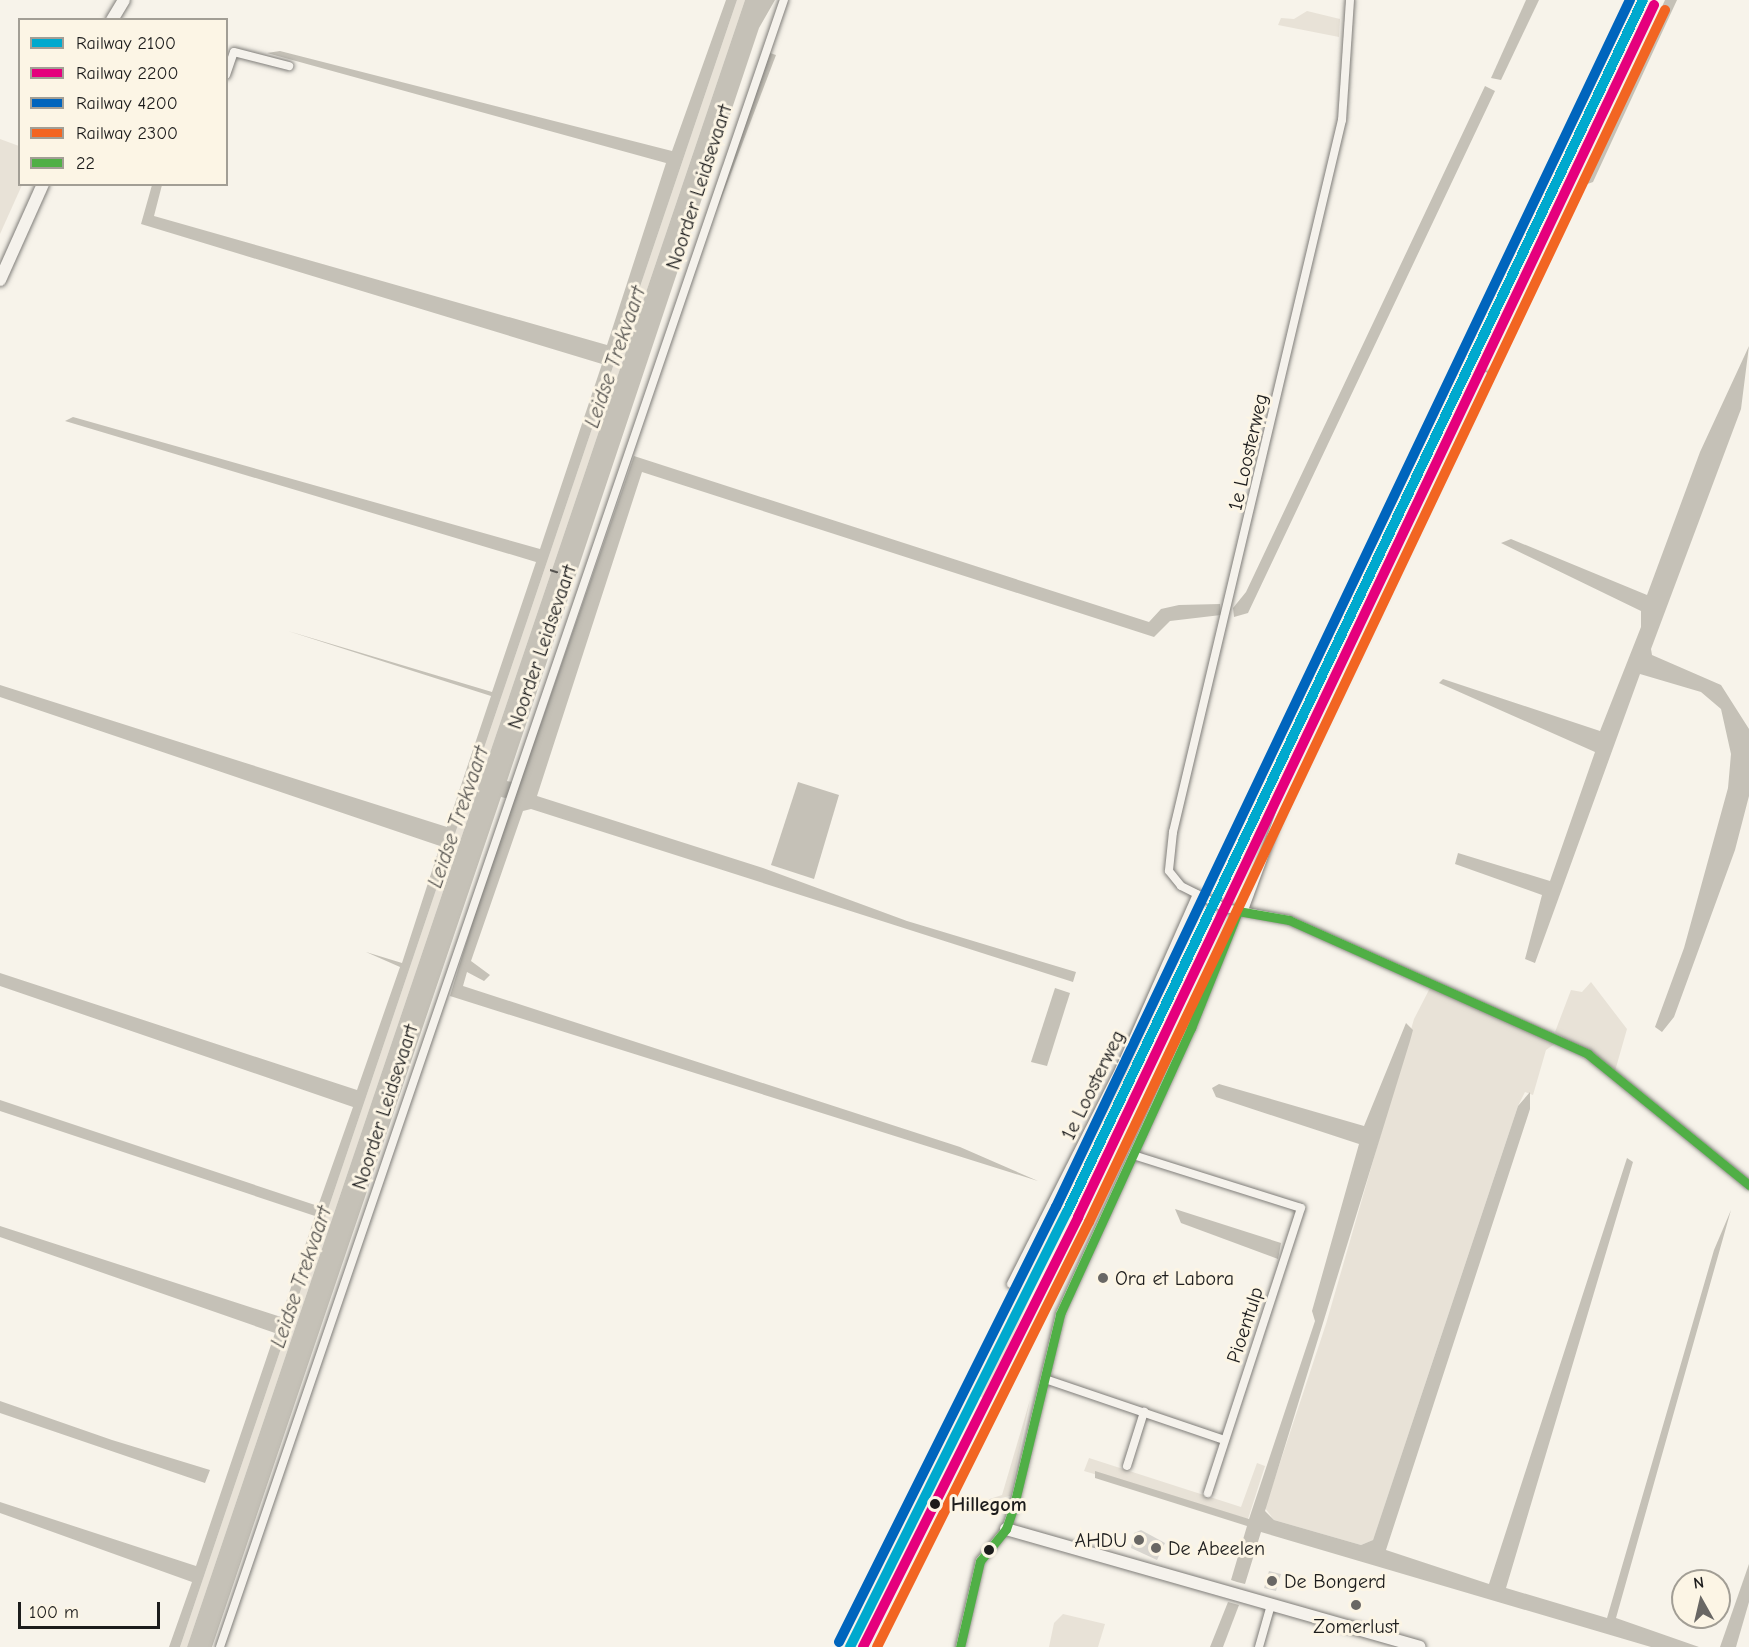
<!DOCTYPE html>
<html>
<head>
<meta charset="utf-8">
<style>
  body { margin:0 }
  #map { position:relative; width:1749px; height:1647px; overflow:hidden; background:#f7f3ea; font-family:"Comic Neue",sans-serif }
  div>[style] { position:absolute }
  .green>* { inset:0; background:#e8e2d7 }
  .water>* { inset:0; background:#c5c1b7 }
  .ferry>* { height:1.5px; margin-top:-0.75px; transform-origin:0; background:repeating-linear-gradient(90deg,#575551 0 8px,transparent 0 14px) }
  .building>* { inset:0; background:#d8d5cf }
  .roads { filter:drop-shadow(0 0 2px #7f7d79) drop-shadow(0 0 2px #7f7d79) }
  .street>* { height:8px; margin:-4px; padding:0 4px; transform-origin:4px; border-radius:4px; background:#f5f2ec }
  .secondary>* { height:12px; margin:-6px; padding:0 6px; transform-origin:6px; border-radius:6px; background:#f5f2ec }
  .bus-1>* { height:9px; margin:-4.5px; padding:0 4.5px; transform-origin:4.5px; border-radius:4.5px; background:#50af46 }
  .rail-1>* { height:10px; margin:-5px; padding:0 5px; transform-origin:5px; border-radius:5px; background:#00a9ce }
  .rail-2>* { height:10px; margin:-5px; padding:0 5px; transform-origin:5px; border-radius:5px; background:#e5007d }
  .rail-3>* { height:10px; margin:-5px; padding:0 5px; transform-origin:5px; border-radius:5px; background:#0065bd }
  .rail-4>* { height:10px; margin:-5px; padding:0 5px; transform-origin:5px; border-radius:5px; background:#f26522 }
  .dots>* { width:16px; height:16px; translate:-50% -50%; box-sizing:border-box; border:3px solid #fcf5e5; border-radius:50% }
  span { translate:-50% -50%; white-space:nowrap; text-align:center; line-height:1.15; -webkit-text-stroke:6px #fcf5e5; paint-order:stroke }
  .street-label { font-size:20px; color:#1c1c1c }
  .poi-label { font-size:20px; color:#1c1c1c }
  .left { translate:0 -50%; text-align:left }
  .right { translate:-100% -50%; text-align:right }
  .stop-label { font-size:20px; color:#1c1c1c; font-weight:700 }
  .water-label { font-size:21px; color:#575551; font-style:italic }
  .legend { position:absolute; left:18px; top:18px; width:210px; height:168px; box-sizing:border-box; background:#fcf5e5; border:2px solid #a29e95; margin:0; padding:8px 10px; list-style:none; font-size:18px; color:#1c1c1c }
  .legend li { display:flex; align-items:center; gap:12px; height:30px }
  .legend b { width:30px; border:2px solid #a29e95 }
  .north { position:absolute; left:1671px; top:1569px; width:60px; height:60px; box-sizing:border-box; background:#fcf5e5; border:2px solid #a29e95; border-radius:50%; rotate:352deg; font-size:16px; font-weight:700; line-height:24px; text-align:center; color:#1c1c1c }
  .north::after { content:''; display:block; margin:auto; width:21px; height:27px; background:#696764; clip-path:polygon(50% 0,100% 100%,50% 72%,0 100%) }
  .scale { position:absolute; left:18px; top:1602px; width:142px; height:27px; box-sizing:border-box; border:3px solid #1c1c1c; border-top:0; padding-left:8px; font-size:18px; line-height:21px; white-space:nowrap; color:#1c1c1c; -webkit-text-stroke:4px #fcf5e5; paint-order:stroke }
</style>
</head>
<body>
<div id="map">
  <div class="green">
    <i style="clip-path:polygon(737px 0,745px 0,187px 1647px,180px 1647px)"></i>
    <i style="clip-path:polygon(1307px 11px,1340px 19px,1339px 37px,1278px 25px,1281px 18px,1294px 19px)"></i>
    <i style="clip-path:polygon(0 139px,19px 146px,22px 185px,0 234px)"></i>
    <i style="clip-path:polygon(1591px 982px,1627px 1029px,1615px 1071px,1555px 1032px,1571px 990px,1582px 992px)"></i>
    <i style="clip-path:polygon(1430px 988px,1556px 1043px,1546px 1050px,1533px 1095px,1525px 1092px,1518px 1106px,1373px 1540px,1361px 1545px,1274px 1520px,1265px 1508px,1326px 1324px,1414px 1019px)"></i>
    <i style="clip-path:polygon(1041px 1272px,986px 1399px,977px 1395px)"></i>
    <i style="clip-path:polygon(1030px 1400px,1010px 1496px,974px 1504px,1002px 1495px)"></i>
    <i style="clip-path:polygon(1089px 1458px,1241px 1507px,1257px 1463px,1265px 1466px,1248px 1519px,1084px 1471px)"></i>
    <i style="clip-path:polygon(1063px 1614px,1105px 1624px,1098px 1647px,1049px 1647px,1054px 1623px)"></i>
  </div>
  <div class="water">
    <i style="clip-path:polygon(726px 0,737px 0,180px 1647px,169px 1647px,192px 1582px,0 1513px,0 1502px,196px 1566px,275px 1333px,0 1237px,0 1226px,281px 1317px,315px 1216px,0 1111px,0 1100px,318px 1206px,353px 1107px,0 986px,0 973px,357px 1090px,400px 967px,366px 952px,402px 963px,440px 846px,0 697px,0 685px,447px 827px,491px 696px,288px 631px,492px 692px,536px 562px,65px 421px,73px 417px,540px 549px,602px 364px,141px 224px,152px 185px,162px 185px,154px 216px,607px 345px,666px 163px,267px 53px,280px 51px,672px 151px)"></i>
    <i style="clip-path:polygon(745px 0,775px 0,759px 28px,507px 781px,516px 783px,541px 723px,634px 456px,1149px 622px,1161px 609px,1179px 605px,1220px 604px,1221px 615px,1170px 621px,1154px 637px,642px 472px,537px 796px,763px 868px,907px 921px,1076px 972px,1073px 982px,531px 809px,523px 811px,471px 961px,490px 975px,484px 981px,467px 972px,463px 986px,960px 1147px,1038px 1181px,450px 996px,510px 799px,501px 797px,212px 1647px,187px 1647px)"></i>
    <i style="clip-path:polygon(1526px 0,1539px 0,1501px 80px,1491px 78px)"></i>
    <i style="clip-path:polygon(1665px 0,1677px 0,1593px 182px,1579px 187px)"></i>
    <i style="clip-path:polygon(770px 53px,776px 55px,717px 210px,723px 188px)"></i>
    <i style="clip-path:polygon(1485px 86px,1495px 91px,1248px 613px,1234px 617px,1233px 608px,1246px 592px)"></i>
    <i style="clip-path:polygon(1749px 346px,1741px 409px,1651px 649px,1652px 655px,1721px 685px,1749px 729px,1749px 796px,1735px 850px,1674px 1017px,1662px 1032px,1655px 1027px,1684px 948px,1728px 788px,1731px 754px,1721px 709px,1701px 692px,1640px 674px,1535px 963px,1525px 959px,1542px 895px,1455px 864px,1458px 853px,1550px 881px,1595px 752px,1439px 683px,1443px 679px,1600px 731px,1641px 627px,1641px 611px,1501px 543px,1511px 539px,1647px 595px,1700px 452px)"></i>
    <i style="clip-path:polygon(798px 782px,839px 795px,814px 879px,771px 865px)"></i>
    <i style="clip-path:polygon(1055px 988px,1070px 993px,1047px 1066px,1031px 1062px)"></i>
    <i style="clip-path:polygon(1406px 1023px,1413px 1030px,1410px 1041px,1265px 1511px,1274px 1520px,1361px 1545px,1373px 1540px,1518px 1106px,1530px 1092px,1530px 1109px,1386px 1550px,1489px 1584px,1627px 1158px,1633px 1162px,1506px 1588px,1607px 1618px,1714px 1250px,1731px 1210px,1616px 1618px,1699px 1647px,1651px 1647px,1261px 1532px,1245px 1584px,1237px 1582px,1231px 1580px,1247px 1526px,1095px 1478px,1095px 1471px,1249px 1519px,1315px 1321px,1312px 1311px,1359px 1144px,1216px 1097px,1212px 1088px,1219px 1084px,1364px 1126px)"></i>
    <i style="clip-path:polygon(1175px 1209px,1281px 1243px,1278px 1259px,1181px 1223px)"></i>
    <i style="clip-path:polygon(0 1401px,112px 1440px,210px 1470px,205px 1483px,0 1413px)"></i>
    <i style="clip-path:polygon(1749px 1564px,1749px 1602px,1736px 1647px,1720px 1647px)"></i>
    <i style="clip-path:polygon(1228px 1602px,1239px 1605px,1223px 1647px,1210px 1647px)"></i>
  </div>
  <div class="ferry">
    <i style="left:550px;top:570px;width:26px;rotate:18deg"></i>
  </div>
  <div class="building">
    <i style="clip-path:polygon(1141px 1530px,1165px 1543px,1157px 1560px,1131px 1548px,1134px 1533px)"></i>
    <i style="clip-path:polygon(1269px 1571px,1281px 1574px,1276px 1591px,1264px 1588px)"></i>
  </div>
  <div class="roads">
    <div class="street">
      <i style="left:1350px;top:0;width:120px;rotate:93.8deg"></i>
      <i style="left:1342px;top:120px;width:732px;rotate:103.35deg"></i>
      <i style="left:1173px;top:832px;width:39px;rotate:96deg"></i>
      <i style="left:1169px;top:871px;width:19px;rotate:51deg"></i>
      <i style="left:1181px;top:886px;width:49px;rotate:26.6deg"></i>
      <i style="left:1225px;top:908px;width:65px;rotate:10.6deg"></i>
      <i style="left:1289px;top:920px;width:328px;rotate:24.1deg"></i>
      <i style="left:1588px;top:1054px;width:208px;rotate:39.1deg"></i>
      <i style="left:226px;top:75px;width:24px;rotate:-71deg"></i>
      <i style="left:234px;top:52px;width:57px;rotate:14.3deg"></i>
      <i style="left:1244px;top:910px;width:115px;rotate:-69.7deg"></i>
      <i style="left:1284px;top:802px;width:471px;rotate:-64.7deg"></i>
      <i style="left:1133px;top:1155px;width:176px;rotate:17.5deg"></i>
      <i style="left:1301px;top:1208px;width:300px;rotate:108.1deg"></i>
      <i style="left:1011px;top:1284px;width:242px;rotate:-63.2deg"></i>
      <i style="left:1120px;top:1068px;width:190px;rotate:-66.1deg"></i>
      <i style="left:1045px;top:1379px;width:189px;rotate:18.8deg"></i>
      <i style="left:1127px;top:1466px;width:57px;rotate:-72.5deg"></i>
      <i style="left:220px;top:1647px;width:1741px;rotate:-71.1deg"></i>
      <i style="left:960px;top:1647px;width:88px;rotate:-76.9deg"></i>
      <i style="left:980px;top:1561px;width:41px;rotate:-50.9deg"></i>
      <i style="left:1006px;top:1529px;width:21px;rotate:-71deg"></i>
      <i style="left:1013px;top:1509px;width:201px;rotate:-76.4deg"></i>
      <i style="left:1060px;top:1314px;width:315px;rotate:-65.4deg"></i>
      <i style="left:1191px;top:1028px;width:126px;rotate:-68.1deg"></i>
      <i style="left:1259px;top:1647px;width:44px;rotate:-74.1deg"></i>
    </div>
    <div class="secondary">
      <i style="left:112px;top:20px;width:23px;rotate:-59deg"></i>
      <i style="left:0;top:280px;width:105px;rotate:-65.9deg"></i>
      <i style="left:1006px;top:1529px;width:430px;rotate:15.9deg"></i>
    </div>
  </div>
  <div class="bus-1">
    <i style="left:1238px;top:911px;width:52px;rotate:10deg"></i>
    <i style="left:1289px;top:920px;width:328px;rotate:24.1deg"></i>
    <i style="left:1588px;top:1054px;width:208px;rotate:39.1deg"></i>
    <i style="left:960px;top:1647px;width:88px;rotate:-76.9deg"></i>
    <i style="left:980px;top:1561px;width:41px;rotate:-50.9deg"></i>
    <i style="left:1006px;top:1529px;width:21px;rotate:-71deg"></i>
    <i style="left:1013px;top:1509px;width:201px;rotate:-76.4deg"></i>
    <i style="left:1060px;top:1314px;width:315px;rotate:-65.4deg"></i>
    <i style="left:1191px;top:1028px;width:126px;rotate:-68.1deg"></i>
  </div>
  <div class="rail-1">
    <i style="left:850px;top:1647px;width:486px;rotate:-63.5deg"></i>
    <i style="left:1067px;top:1212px;width:1342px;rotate:-64.58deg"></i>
  </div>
  <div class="rail-2">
    <i style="left:863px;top:1647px;width:481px;rotate:-63.4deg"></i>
    <i style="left:1078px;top:1217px;width:1342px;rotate:-64.58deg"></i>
  </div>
  <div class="rail-3">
    <i style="left:839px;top:1642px;width:486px;rotate:-63.5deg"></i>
    <i style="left:1056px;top:1207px;width:1337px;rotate:-64.57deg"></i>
  </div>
  <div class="rail-4">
    <i style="left:877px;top:1647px;width:475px;rotate:-63.5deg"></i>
    <i style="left:1089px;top:1222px;width:1342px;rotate:-64.58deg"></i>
  </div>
  <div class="dots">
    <i style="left:1103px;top:1278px;background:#696764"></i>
    <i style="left:935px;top:1504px;background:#1c1c1c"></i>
    <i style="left:1139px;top:1540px;background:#696764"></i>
    <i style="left:1156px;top:1548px;background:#696764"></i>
    <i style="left:989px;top:1550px;background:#1c1c1c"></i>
    <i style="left:1272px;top:1581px;background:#696764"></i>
    <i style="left:1356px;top:1605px;background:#696764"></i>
  </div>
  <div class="street-label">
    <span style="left:699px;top:187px;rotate:-72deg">Noorder Leidsevaart</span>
    <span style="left:1248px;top:452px;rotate:-77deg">1e Loosterweg</span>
    <span style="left:542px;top:647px;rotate:-71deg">Noorder Leidsevaart</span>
    <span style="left:1093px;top:1085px;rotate:-64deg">1e Loosterweg</span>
    <span style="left:385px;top:1107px;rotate:-72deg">Noorder Leidsevaart</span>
    <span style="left:1245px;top:1325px;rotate:-72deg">Pioentulp</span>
  </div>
  <div class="poi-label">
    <span class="left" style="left:1115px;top:1278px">Ora et Labora</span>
    <span class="right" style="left:1127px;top:1540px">AHDU</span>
    <span class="left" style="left:1168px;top:1548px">De Abeelen</span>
    <span class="left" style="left:1284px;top:1581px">De Bongerd</span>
    <span style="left:1356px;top:1626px">Zomerlust</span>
  </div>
  <div class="stop-label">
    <span class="left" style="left:951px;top:1504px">Hillegom</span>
  </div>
  <div class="water-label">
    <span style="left:615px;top:357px;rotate:-71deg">Leidse Trekvaart</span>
    <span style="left:458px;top:817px;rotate:-71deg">Leidse Trekvaart</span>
    <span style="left:301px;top:1277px;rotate:-71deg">Leidse Trekvaart</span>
  </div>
  <ul class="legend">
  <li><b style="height:8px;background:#00a9ce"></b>Railway 2100</li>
  <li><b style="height:8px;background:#e5007d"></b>Railway 2200</li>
  <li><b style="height:8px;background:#0065bd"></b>Railway 4200</li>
  <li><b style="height:8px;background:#f26522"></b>Railway 2300</li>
  <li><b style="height:8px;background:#50af46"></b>22</li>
  </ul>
  <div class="north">N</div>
  <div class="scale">100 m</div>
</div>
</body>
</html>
